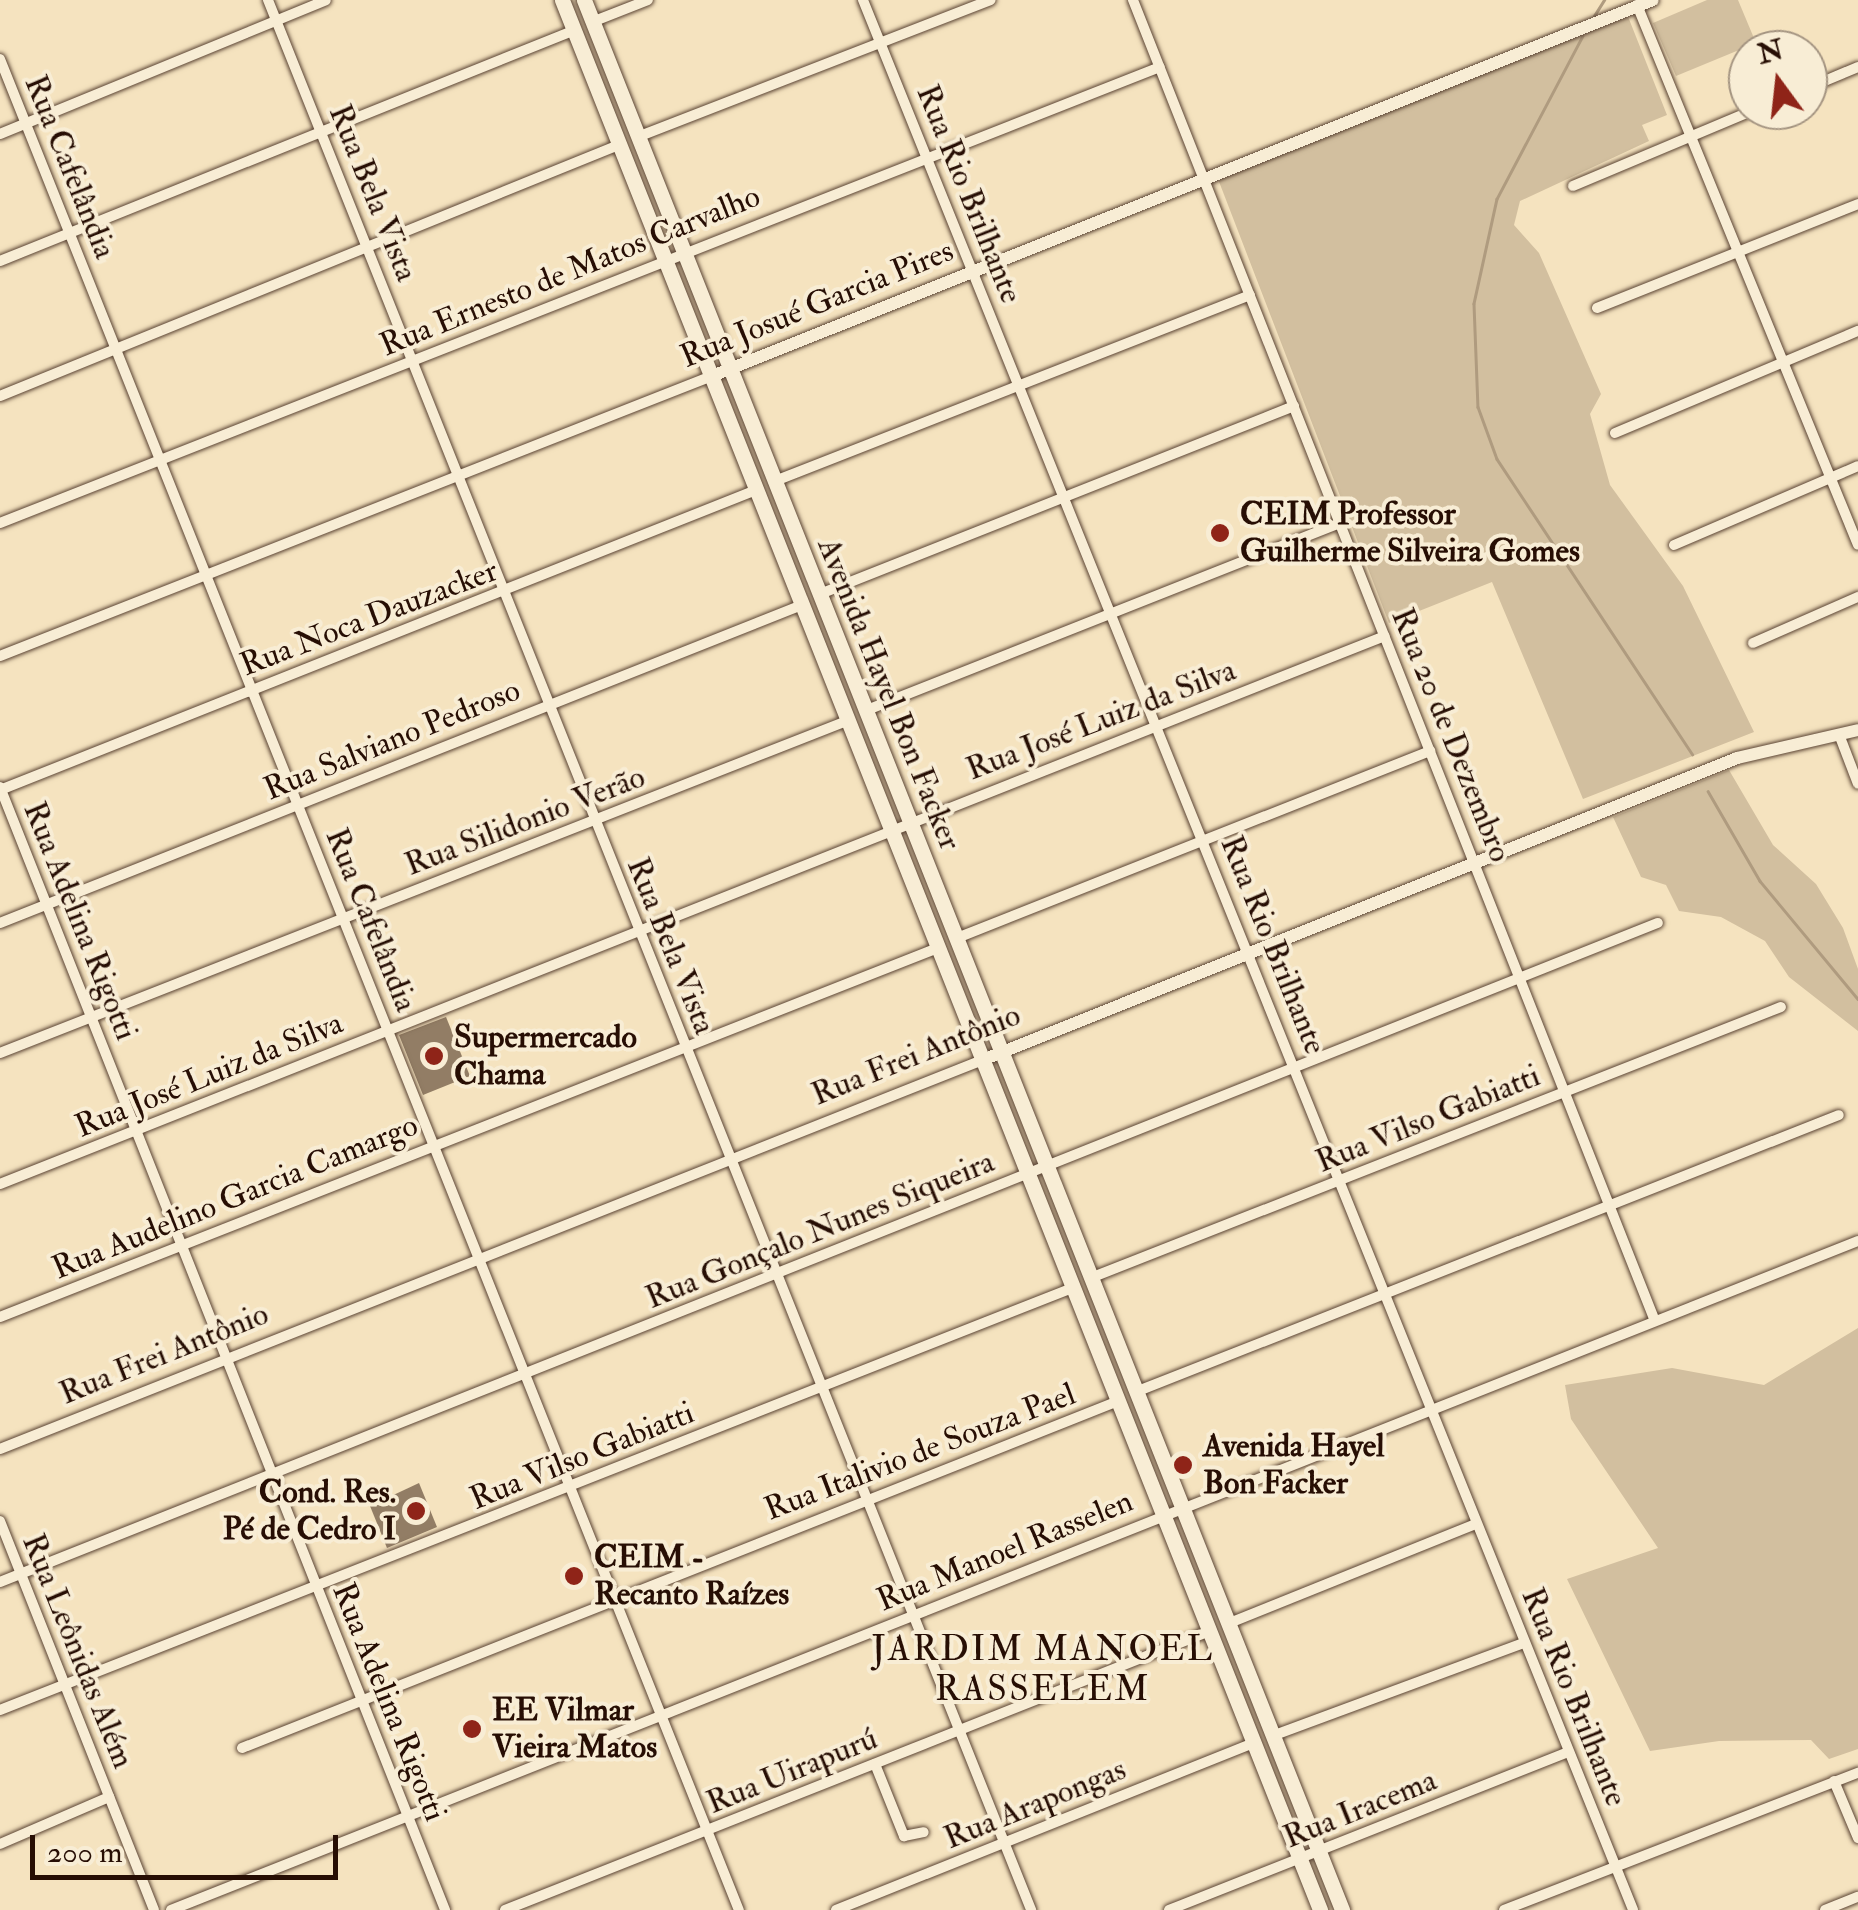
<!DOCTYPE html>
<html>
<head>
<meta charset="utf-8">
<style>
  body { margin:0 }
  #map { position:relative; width:1858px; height:1910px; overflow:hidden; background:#f5e3bf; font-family:"IM FELL Double Pica",serif }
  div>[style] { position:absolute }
  .green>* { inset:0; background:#d2bf9f }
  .stream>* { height:2.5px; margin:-1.25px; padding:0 1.25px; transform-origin:1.25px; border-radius:1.25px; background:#af9b7f }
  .building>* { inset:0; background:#927d65 }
  .roads { filter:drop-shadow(0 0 2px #5a4333) drop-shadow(0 0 2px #5a4333) }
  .minor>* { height:10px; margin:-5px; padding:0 5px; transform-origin:5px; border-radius:5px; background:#f8edd5 }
  .tertiary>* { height:12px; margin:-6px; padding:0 6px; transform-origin:6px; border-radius:6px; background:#f8edd5 }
  .secondary>* { height:15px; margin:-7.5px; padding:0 7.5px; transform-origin:7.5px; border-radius:7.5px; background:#f8edd5 }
  .dots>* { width:28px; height:28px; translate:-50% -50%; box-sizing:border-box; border:5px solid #f8edd5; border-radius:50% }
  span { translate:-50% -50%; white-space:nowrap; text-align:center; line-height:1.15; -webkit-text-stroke:8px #f8edd5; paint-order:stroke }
  .street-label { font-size:32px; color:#270e04 }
  .poi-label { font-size:32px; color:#270e04; font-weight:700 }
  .left { translate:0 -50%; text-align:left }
  .right { translate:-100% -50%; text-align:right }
  .neighbourhood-label { font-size:35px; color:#270e04; letter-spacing:2.5px }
  .north { position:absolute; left:1728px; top:30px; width:100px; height:100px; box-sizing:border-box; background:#f8edd5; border:2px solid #a49481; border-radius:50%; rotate:345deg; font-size:28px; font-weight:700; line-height:40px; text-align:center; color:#270e04 }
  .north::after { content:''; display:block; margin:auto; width:35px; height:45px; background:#8f2418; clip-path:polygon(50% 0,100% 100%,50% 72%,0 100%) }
  .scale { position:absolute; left:30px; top:1835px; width:308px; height:45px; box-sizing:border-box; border:5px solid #270e04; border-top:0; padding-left:12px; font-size:30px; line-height:35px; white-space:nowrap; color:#270e04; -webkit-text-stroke:8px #f8edd5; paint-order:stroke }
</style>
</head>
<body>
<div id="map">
  <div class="green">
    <i style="clip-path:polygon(1707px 0,1738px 0,1756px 43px,1676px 76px,1653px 23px)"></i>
    <i style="clip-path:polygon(1627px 14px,1667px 115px,1642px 125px,1649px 141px,1520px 201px,1514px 225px,1539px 253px,1601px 394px,1590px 414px,1610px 485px,1683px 586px,1754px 732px,1583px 799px,1492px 582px,1389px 623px,1218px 179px)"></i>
    <i style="clip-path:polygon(1729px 770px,1773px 845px,1816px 884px,1843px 928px,1858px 969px,1858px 1031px,1789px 977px,1765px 941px,1721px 917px,1679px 911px,1666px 885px,1641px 877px,1613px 817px)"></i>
    <i style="clip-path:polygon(1858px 1328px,1858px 1749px,1829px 1759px,1811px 1740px,1719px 1741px,1650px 1751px,1567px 1579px,1658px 1548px,1571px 1419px,1565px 1385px,1672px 1368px,1764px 1385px)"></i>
  </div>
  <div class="stream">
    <i style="left:1594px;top:16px;width:19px;rotate:-58deg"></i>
    <i style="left:1583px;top:36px;width:184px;rotate:117.8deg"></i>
    <i style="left:1497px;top:199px;width:107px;rotate:102.4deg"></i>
    <i style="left:1474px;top:304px;width:103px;rotate:87.8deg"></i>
    <i style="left:1478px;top:407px;width:55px;rotate:69.9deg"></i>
    <i style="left:1497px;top:459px;width:354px;rotate:56.5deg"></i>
    <i style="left:1708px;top:791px;width:104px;rotate:60deg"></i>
    <i style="left:1760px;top:881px;width:153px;rotate:50.3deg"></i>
  </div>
  <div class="building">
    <i style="clip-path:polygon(446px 1017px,470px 1076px,423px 1095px,399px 1035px)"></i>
    <i style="clip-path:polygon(419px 1483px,437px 1527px,387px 1548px,370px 1506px)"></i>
  </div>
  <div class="roads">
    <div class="minor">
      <i style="left:268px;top:0;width:2057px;rotate:68.22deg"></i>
      <i style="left:863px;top:0;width:2059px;rotate:68.04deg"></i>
      <i style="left:1133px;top:0;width:1420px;rotate:68.44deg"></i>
      <i style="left:1637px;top:5px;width:583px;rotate:67.74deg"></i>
      <i style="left:592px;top:22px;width:60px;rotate:-21.4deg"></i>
      <i style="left:0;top:59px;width:1993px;rotate:68.24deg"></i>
      <i style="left:1808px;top:88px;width:54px;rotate:-22.8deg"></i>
      <i style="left:0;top:134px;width:352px;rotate:-22.3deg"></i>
      <i style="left:640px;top:136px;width:376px;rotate:-21.2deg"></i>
      <i style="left:1573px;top:186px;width:196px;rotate:-22.8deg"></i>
      <i style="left:0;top:261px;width:620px;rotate:-21.89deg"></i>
      <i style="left:1597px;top:308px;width:281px;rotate:-21.7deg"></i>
      <i style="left:0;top:396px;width:670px;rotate:-22.09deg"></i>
      <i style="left:1615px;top:433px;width:264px;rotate:-22.8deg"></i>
      <i style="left:775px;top:481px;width:510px;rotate:-21.38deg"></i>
      <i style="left:0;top:523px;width:1246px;rotate:-21.46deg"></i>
      <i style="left:1674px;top:545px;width:200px;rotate:-23.2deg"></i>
      <i style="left:820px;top:594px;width:510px;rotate:-21.63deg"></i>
      <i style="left:1753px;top:643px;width:115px;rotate:-23.7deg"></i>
      <i style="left:0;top:656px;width:765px;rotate:-21.47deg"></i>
      <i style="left:867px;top:710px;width:509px;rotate:-21.57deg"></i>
      <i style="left:1840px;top:737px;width:50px;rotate:69deg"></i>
      <i style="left:0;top:787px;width:1208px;rotate:68.38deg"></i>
      <i style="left:0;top:790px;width:813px;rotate:-21.64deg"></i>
      <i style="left:0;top:923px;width:863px;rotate:-21.63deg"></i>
      <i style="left:957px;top:938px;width:509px;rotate:-21.57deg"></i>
      <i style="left:0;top:1053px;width:907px;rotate:-21.41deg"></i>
      <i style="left:0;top:1184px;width:1489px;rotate:-21.59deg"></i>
      <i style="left:1093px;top:1277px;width:739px;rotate:-21.43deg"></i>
      <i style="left:0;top:1317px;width:1005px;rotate:-21.48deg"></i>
      <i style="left:1138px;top:1391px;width:753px;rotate:-21.49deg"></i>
      <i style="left:0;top:1449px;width:1054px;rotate:-21.6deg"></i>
      <i style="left:0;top:1521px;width:418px;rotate:68.4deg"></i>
      <i style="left:0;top:1582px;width:1784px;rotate:-21.68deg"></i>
      <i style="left:1227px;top:1624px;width:268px;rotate:-21.9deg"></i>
      <i style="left:0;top:1710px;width:1150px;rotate:-21.48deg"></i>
      <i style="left:1272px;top:1736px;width:269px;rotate:-20.3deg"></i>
      <i style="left:242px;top:1748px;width:940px;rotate:-21.6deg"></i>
      <i style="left:875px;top:1764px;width:78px;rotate:68.1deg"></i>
      <i style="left:904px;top:1836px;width:20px;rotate:-11deg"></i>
      <i style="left:1834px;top:1781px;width:62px;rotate:67.2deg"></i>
      <i style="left:0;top:1844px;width:119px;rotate:-23.3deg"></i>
      <i style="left:171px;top:1910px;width:1815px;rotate:-21.63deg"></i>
      <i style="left:505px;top:1910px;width:755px;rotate:-21.6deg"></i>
      <i style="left:836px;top:1910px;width:448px;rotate:-21.8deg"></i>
      <i style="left:1169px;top:1910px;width:429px;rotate:-21.6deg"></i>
      <i style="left:1504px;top:1910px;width:380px;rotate:-21.2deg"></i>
      <i style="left:1825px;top:1910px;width:35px;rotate:-22deg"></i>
    </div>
    <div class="tertiary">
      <i style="left:712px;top:376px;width:1013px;rotate:-21.78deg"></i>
      <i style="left:980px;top:1061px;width:815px;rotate:-21.81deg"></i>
      <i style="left:1737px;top:758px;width:124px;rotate:-13deg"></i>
    </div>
    <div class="secondary">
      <i style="left:562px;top:0;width:2055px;rotate:68.35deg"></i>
      <i style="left:584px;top:0;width:2055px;rotate:68.35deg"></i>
    </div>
  </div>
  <div class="dots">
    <i style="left:1220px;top:533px;background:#8f2418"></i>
    <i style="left:434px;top:1056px;background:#8f2418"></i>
    <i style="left:1183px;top:1465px;background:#8f2418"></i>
    <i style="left:416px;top:1511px;background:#8f2418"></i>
    <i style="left:574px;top:1576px;background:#8f2418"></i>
    <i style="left:472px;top:1729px;background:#8f2418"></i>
  </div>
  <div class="street-label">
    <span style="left:70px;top:167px;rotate:68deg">Rua Cafelândia</span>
    <span style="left:373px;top:193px;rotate:68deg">Rua Bela Vista</span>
    <span style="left:969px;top:194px;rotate:68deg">Rua Rio Brilhante</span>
    <span style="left:570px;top:271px;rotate:-22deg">Rua Ernesto de Matos Carvalho</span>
    <span style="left:817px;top:304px;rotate:-22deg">Rua Josué Garcia Pires</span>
    <span style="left:369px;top:618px;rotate:-21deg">Rua Noca Dauzacker</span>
    <span style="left:889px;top:694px;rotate:68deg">Avenida Hayel Bon Facker</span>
    <span style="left:1101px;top:720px;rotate:-21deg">Rua José Luiz da Silva</span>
    <span style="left:1451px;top:735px;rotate:68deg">Rua 20 de Dezembro</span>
    <span style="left:392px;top:740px;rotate:-22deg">Rua Salviano Pedroso</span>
    <span style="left:525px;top:821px;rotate:-21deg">Rua Silidonio Verão</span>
    <span style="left:371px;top:920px;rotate:68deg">Rua Cafelândia</span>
    <span style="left:80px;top:921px;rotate:68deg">Rua Adelina Rigotti</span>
    <span style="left:1273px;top:945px;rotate:68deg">Rua Rio Brilhante</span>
    <span style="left:671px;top:946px;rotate:68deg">Rua Bela Vista</span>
    <span style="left:916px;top:1055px;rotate:-22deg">Rua Frei Antônio</span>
    <span style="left:209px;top:1075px;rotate:-22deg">Rua José Luiz da Silva</span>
    <span style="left:1428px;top:1119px;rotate:-22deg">Rua Vilso Gabiatti</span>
    <span style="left:235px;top:1197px;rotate:-22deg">Rua Audelino Garcia Camargo</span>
    <span style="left:820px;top:1230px;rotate:-22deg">Rua Gonçalo Nunes Siqueira</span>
    <span style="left:164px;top:1354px;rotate:-22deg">Rua Frei Antônio</span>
    <span style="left:920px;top:1452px;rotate:-21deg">Rua Italivio de Souza Pael</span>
    <span style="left:582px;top:1456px;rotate:-22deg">Rua Vilso Gabiatti</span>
    <span style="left:1005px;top:1551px;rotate:-22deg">Rua Manoel Rasselen</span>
    <span style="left:78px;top:1651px;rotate:68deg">Rua Leônidas Além</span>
    <span style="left:1574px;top:1697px;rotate:68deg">Rua Rio Brilhante</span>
    <span style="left:389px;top:1702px;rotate:68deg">Rua Adelina Rigotti</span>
    <span style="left:792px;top:1771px;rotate:-22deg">Rua Uirapurú</span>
    <span style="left:1035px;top:1804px;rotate:-22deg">Rua Arapongas</span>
    <span style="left:1360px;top:1809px;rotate:-22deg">Rua Iracema</span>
  </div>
  <div class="poi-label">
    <span class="left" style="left:1240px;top:533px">CEIM Professor<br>Guilherme Silveira Gomes</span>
    <span class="left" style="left:454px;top:1056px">Supermercado<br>Chama</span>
    <span class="left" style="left:1203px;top:1465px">Avenida Hayel<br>Bon Facker</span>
    <span class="right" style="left:396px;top:1511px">Cond. Res.<br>Pé de Cedro I</span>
    <span class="left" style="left:594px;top:1576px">CEIM -<br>Recanto Raízes</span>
    <span class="left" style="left:492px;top:1729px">EE Vilmar<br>Vieira Matos</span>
  </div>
  <div class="neighbourhood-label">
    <span style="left:1043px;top:1669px">JARDIM MANOEL<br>RASSELEM</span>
  </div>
  <div class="north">N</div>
  <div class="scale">200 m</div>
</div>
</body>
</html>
